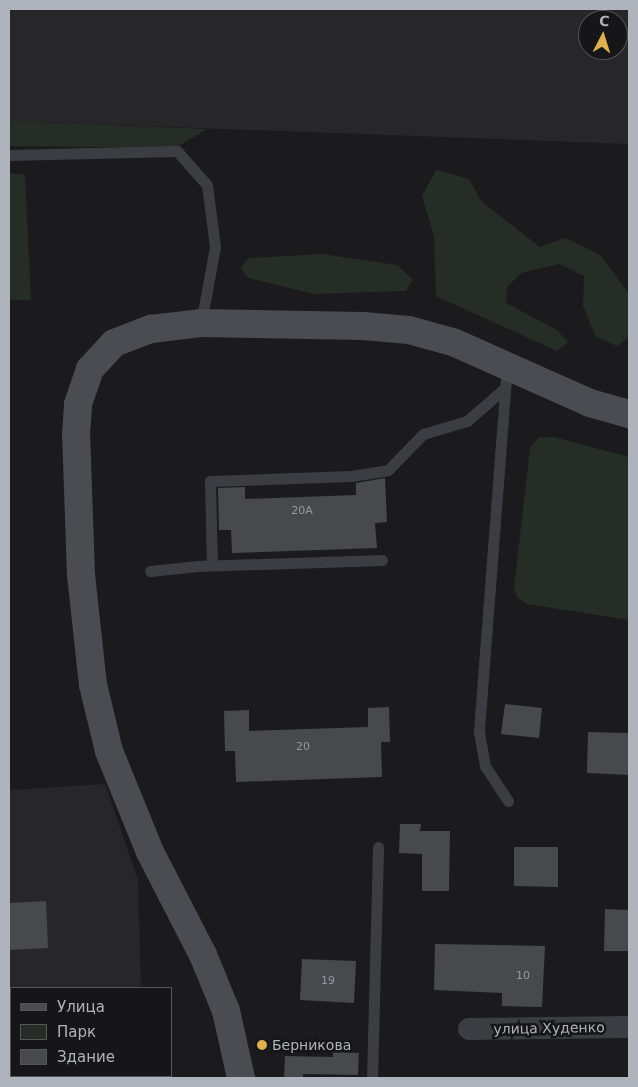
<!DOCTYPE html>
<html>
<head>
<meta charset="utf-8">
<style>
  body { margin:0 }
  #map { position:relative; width:638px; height:1087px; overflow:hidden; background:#1b1b1d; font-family:"DejaVu Sans",sans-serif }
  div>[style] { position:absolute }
  .built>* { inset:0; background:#27272a }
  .green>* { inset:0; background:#252d26 }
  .building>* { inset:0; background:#48494d }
  .service>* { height:11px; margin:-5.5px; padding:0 5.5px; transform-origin:5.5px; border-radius:5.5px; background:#3c3d42 }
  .minor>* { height:22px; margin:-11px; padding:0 11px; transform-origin:11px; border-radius:11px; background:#3c3d42 }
  .secondary>* { height:28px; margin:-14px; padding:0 14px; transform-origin:14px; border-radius:14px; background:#4b4c51 }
  .dots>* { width:14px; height:14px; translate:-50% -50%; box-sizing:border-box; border:2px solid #161618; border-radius:50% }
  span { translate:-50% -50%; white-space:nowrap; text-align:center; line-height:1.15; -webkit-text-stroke:5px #161618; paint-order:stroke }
  .number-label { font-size:11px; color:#9598a0 }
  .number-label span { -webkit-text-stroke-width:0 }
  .street-label { font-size:14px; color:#afb3bb }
  .poi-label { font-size:14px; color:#afb3bb }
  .left { translate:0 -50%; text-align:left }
  .frame { position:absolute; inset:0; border:10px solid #afb3bb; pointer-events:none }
  .legend { position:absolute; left:10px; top:987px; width:162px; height:90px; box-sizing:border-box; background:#161618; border:1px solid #535559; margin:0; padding:6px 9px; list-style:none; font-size:15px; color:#afb3bb }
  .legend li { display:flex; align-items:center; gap:10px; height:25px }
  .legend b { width:25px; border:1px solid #535559 }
  .north { position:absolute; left:578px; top:10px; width:50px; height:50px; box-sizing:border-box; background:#161618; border:1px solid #535559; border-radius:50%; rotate:5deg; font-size:14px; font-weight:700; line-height:20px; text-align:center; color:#afb3bb }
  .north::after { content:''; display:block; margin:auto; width:18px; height:22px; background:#deb052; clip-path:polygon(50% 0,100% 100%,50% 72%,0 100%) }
</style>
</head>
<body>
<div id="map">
  <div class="built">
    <i style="clip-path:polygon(evenodd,9px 9px,629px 9px,629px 144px,9px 121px,9px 9px,588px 20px,618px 20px,618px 50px,588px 50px,588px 20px)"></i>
    <i style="clip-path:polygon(105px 784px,138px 880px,141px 988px,11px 988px,11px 1076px,142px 1078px,9px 1078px,9px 790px)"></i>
  </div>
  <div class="green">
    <i style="clip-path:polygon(9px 121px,208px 129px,175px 148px,9px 146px)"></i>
    <i style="clip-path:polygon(436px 170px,469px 179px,482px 202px,540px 247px,565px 238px,601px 255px,628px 293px,629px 337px,617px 346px,596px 337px,583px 306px,584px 276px,559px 264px,521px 273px,507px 287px,506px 303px,557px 330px,568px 342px,557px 351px,436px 296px,434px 236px,422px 196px)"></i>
    <i style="clip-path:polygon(9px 173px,25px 175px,31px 300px,9px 300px)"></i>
    <i style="clip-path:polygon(322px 254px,397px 265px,413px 280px,406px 291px,314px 294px,248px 278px,241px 267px,249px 258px)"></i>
    <i style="clip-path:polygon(539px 437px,554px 437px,629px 457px,629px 620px,527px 604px,517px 597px,514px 588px,530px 448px)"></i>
  </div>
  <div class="building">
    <i style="clip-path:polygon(385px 478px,387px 522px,375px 523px,377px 548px,232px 553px,231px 530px,219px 530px,218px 488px,245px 487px,245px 499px,356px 495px,356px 483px)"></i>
    <i style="clip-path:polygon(505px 704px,542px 708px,539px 738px,501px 734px)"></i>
    <i style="clip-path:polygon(389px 707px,390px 742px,381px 742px,382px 777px,236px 782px,235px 751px,225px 751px,224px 711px,249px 710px,249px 731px,368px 727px,368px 708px)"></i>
    <i style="clip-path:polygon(588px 732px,629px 733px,629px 775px,587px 773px)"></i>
    <i style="clip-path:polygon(400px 824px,421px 824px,420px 831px,450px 831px,449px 891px,422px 891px,422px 854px,399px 853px)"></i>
    <i style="clip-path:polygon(514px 847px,558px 847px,558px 887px,514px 886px)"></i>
    <i style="clip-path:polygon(46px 901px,48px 948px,9px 950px,9px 903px)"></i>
    <i style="clip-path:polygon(605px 909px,629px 910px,629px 951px,604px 951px)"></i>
    <i style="clip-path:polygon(435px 944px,545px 946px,542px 1007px,502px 1006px,502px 993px,434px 990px)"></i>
    <i style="clip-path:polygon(302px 959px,356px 961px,354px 1003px,300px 1000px)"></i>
    <i style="clip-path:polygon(333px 1052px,359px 1053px,358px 1075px,303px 1074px,303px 1078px,284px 1078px,285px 1056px,333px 1057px)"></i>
  </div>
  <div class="service">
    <i style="left:9px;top:155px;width:168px;rotate:-1.4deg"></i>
    <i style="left:177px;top:151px;width:45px;rotate:48.6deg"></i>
    <i style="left:207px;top:185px;width:63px;rotate:82.6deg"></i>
    <i style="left:215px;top:247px;width:77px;rotate:100.4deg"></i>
    <i style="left:507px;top:366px;width:367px;rotate:94.4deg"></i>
    <i style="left:479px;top:732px;width:35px;rotate:80deg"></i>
    <i style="left:485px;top:766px;width:42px;rotate:56.7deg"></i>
    <i style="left:212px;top:565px;width:84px;rotate:-91.4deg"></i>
    <i style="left:210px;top:481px;width:141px;rotate:-2deg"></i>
    <i style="left:351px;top:476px;width:37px;rotate:-9deg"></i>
    <i style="left:388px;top:470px;width:50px;rotate:-45.8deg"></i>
    <i style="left:423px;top:434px;width:46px;rotate:-16.5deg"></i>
    <i style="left:467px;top:421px;width:50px;rotate:-41deg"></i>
    <i style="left:150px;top:571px;width:48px;rotate:-5.9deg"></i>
    <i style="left:198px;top:566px;width:184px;rotate:-1.9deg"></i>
    <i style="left:372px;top:1078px;width:231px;rotate:-88.5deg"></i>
  </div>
  <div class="minor">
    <i style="left:469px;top:1029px;width:160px;rotate:-0.7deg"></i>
  </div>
  <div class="secondary">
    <i style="left:241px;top:1078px;width:69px;rotate:-102.6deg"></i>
    <i style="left:226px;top:1011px;width:61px;rotate:-112.3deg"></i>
    <i style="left:203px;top:955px;width:116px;rotate:-117.2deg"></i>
    <i style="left:150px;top:852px;width:109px;rotate:-112.1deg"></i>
    <i style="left:109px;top:751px;width:68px;rotate:-103.6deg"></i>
    <i style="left:93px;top:685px;width:111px;rotate:-96.2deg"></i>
    <i style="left:81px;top:575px;width:140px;rotate:-92deg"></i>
    <i style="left:76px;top:435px;width:31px;rotate:-86deg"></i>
    <i style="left:78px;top:404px;width:37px;rotate:-71deg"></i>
    <i style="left:90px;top:369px;width:35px;rotate:-47deg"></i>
    <i style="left:114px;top:343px;width:40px;rotate:-21deg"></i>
    <i style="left:151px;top:329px;width:50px;rotate:-6.8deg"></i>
    <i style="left:201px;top:323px;width:162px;rotate:1.1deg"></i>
    <i style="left:363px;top:326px;width:46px;rotate:5deg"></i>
    <i style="left:409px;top:330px;width:46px;rotate:15.3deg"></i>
    <i style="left:453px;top:342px;width:150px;rotate:24deg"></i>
    <i style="left:590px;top:403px;width:41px;rotate:15.8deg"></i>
  </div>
  <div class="dots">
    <i style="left:262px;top:1045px;background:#deb052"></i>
  </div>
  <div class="number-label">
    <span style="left:302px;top:511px">20А</span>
    <span style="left:303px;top:747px">20</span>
    <span style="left:523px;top:976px">10</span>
    <span style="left:328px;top:981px">19</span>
  </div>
  <div class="street-label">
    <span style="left:549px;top:1028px;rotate:-1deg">улица Худенко</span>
  </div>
  <div class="poi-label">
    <span class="left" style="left:272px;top:1045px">Берникова</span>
  </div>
  <div class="frame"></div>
  <ul class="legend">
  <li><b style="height:6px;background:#4b4c51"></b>Улица</li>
  <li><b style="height:14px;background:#252d26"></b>Парк</li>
  <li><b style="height:14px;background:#48494d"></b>Здание</li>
  </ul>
  <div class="north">С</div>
</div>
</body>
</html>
